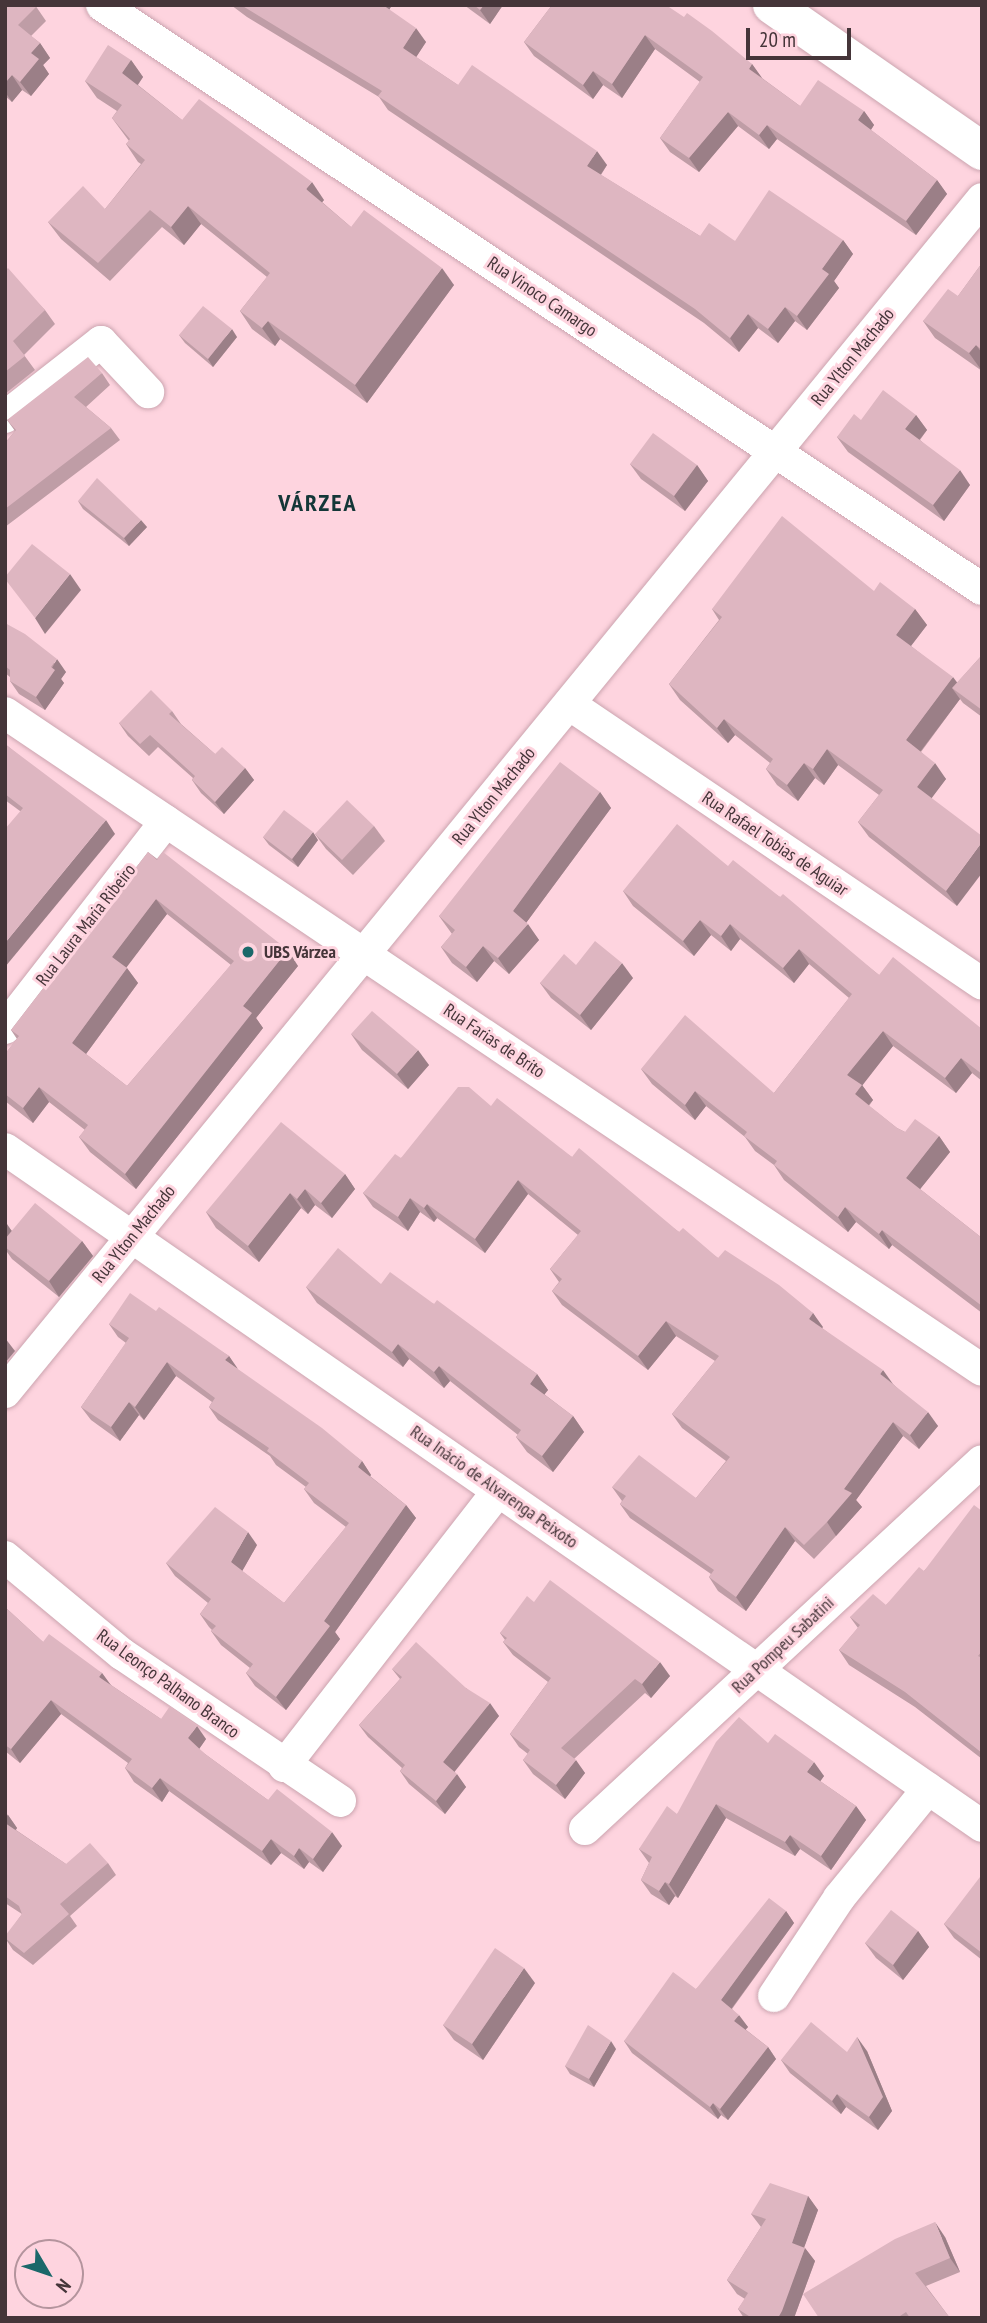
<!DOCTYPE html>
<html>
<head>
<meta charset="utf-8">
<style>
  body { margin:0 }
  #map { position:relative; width:987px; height:2323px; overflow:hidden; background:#fed4df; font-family:"PT Sans Narrow",sans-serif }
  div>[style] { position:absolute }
  .roads { filter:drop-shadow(0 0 2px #cba4af) drop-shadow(0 0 2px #cba4af) }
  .minor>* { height:32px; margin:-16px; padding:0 16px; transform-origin:16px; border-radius:16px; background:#fff }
  .tertiary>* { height:38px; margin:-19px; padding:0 19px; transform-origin:19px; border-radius:19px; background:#fff }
  .wall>* { inset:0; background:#bf9da6 }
  .shaded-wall>* { inset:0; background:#9b7f87 }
  .building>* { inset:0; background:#deb6c1 }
  .dots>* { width:19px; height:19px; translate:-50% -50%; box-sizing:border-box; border:4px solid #fed4df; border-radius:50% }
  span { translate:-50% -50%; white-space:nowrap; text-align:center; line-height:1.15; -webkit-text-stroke:6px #fed4df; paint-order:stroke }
  .street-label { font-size:18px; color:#453539 }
  .poi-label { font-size:18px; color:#453539; font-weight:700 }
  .left { translate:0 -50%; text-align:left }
  .district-label { font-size:24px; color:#143738; font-weight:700; letter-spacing:2px }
  .frame { position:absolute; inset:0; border:7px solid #453539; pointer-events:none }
  .north { position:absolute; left:14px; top:2239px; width:70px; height:70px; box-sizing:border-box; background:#fed4df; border:2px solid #b4949d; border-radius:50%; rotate:129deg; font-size:19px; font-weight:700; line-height:28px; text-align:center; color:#453539 }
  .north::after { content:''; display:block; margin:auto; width:24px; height:32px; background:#1b686a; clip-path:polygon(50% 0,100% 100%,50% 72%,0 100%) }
  .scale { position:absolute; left:746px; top:28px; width:105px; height:32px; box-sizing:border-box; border:4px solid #453539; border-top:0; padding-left:9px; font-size:21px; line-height:24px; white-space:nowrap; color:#453539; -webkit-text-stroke:5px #fed4df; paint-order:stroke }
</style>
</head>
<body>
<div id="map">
  <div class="roads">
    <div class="minor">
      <i style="left:102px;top:5px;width:1056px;rotate:33.57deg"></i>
      <i style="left:5px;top:417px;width:122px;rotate:-38deg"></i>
      <i style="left:101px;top:342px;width:69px;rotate:46.8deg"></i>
      <i style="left:569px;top:704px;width:499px;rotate:34.1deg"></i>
      <i style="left:5px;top:713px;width:1177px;rotate:33.92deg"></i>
      <i style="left:5px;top:1028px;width:262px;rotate:-52.1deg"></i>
      <i style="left:5px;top:1149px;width:1189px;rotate:34.72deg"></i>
      <i style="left:5px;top:1392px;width:1542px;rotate:-50.68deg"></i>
      <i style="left:5px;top:1557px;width:152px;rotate:39.7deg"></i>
      <i style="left:122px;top:1654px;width:263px;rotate:34deg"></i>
      <i style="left:284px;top:1766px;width:348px;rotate:-52.1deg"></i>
      <i style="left:585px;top:1829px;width:541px;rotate:-42.83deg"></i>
      <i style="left:774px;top:1996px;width:118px;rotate:-56.4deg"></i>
      <i style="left:839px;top:1898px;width:141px;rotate:-50.8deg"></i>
    </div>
    <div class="tertiary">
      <i style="left:772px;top:5px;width:256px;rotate:34.8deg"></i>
    </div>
  </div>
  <div class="wall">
    <i style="clip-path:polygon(5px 5px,35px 5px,46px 21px,31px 36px,40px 43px,50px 58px,43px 65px,49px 74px,31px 96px,22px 90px,12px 102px,5px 96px)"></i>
    <i style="clip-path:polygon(231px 5px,392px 5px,389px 10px,426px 42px,416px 57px,458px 85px,607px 165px,601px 175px,700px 236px,735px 241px,843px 240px,853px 254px,834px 281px,839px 288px,807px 330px,795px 321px,778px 343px,758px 328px,739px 352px,704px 323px,388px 110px,379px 97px,247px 17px)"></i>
    <i style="clip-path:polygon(464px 5px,503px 5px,490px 24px)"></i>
    <i style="clip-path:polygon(552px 5px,752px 64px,762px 78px,800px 106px,864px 111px,874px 125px,871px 130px,937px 180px,947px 194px,916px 235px,777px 139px,769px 149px,738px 126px,699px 172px,670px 152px,660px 138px,700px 82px,655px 49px,622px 98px,603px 85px,593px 99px,534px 56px,524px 42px)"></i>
    <i style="clip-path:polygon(131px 60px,143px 77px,138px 85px,182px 120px,324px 200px,322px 202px,351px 227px,454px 285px,367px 403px,280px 339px,275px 346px,252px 329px,240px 311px,267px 277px,201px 224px,184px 245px,162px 227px,110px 281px,61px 239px,48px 222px,105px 209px,141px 164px,138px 162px,126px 144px,129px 141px,112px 118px,117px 111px,97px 98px,85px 81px)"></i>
    <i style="clip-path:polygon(982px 263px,982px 371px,935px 338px,923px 321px,958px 296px)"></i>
    <i style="clip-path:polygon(5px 271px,45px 310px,55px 324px,24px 355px,35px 370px,5px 394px)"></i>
    <i style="clip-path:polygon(179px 335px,237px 337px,213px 367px,185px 343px)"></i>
    <i style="clip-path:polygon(102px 373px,110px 385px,86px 407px,111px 428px,120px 440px,5px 527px,5px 443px,15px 431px,7px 420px)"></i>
    <i style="clip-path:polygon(916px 415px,927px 430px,920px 440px,970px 485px,944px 521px,848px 452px,837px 437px,861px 420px)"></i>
    <i style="clip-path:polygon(630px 464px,697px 465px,708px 481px,685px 511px,641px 479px)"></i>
    <i style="clip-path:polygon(78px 501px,147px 527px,129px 546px,83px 509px)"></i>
    <i style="clip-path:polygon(874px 591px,915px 609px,927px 625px,911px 646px,957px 683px,982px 655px,982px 717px,963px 703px,960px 699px,921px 752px,946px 779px,931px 798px,957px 906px,869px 837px,858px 822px,879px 795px,838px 765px,824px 785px,815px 778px,798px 801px,777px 785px,766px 769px,770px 763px,735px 735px,728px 743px,680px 700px,669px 684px,719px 620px,712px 609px)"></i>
    <i style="clip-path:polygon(5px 623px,66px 672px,61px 679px,64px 683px,45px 710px,19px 694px,10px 681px,10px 677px,5px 673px)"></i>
    <i style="clip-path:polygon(172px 711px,181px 724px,215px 754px,245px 768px,254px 780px,224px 814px,201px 793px,192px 780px,193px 778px,158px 747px,149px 756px,128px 736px,119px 723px)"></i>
    <i style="clip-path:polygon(5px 744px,115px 834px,20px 811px,5px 800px)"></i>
    <i style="clip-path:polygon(600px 792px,611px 808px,526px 923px,539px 940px,509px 974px,494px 961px,477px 982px,452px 963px,441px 947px,452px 934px,439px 916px)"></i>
    <i style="clip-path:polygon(374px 826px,385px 841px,353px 875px,326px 849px,315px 834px)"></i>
    <i style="clip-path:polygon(263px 837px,318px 840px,298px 867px,269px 845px)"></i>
    <i style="clip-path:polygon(evenodd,148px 852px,298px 966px,256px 1018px,263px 1028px,136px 1189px,90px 1152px,79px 1137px,85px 1130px,49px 1102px,33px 1123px,5px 1101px,5px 1054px,17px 1039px,11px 1030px,148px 852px,167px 914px,231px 965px,127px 1086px,86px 1054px,138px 983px,126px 967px,167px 914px)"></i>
    <i style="clip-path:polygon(728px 866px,780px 897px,879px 975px,982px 1029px,982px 1081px,972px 1073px,956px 1093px,893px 1046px,862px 1085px,873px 1100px,869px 1106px,897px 1128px,905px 1132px,939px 1136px,950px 1152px,920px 1189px,982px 1238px,982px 1313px,892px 1245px,889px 1249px,856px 1222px,848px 1232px,784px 1180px,774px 1165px,755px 1151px,745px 1137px,706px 1106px,695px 1120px,652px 1084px,641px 1069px,774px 1093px,849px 998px,809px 964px,794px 983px,740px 939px,731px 951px,711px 935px,694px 956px,633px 906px,623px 891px)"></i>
    <i style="clip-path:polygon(576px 965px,633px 978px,591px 1030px,551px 998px,540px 983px)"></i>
    <i style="clip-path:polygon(351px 1034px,429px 1065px,408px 1089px,362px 1050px)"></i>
    <i style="clip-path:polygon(491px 1106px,572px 1157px,679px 1232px,718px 1258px,813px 1313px,822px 1328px,893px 1384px,938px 1426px,919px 1449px,903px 1436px,856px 1500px,862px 1507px,836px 1536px,814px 1559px,795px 1541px,746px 1611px,718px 1591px,709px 1577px,711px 1574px,630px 1518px,620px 1504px,622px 1501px,612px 1487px,696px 1498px,726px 1461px,682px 1428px,672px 1414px,715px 1361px,676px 1336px,648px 1370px,562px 1305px,552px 1291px,559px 1282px,550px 1269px,578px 1235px,528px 1194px,485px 1253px,437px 1218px,434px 1222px,420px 1212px,408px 1231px,373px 1207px,363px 1193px,401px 1158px)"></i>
    <i style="clip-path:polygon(345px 1174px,355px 1189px,332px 1218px,315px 1205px,308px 1214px,301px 1208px,259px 1262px,216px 1228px,206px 1212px)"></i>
    <i style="clip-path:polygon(5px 1223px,12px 1231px,82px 1241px,93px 1256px,59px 1297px,12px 1259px,7px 1252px,5px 1255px)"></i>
    <i style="clip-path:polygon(381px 1284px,434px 1304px,537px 1374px,548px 1390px,544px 1394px,573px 1416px,584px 1432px,553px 1472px,527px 1452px,516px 1437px,518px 1435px,450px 1381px,444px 1388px,409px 1359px,403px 1367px,317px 1303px,306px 1287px)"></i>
    <i style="clip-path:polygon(156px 1311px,229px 1356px,237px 1369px,362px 1461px,371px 1475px,370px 1476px,406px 1505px,416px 1518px,335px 1632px,340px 1639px,286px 1710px,255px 1686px,246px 1673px,250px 1668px,221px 1645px,211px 1631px,212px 1630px,209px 1627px,200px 1614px,208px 1603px,175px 1576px,166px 1563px,257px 1545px,242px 1571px,284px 1603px,346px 1527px,314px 1503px,304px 1489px,306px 1487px,276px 1465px,270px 1456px,218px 1420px,209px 1407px,212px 1402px,176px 1376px,144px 1420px,139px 1415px,120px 1441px,91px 1420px,81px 1407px,126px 1343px,118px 1337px,109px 1324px)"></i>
    <i style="clip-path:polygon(982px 1511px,982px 1759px,915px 1707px,849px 1665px,839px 1650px,858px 1628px,850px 1617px,886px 1605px,924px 1571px)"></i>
    <i style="clip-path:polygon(534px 1602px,670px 1676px,651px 1698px,645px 1693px,574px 1759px,585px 1773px,565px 1799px,533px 1774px,523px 1760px,528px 1754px,519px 1747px,510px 1734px,548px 1682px,513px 1655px,503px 1642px,505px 1640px,500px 1633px)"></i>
    <i style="clip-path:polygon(5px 1607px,43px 1642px,102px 1673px,111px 1685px,161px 1719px,206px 1739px,199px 1749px,205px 1754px,268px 1800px,342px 1846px,323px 1872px,309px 1862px,304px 1869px,281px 1853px,271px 1865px,169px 1791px,162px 1802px,134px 1782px,125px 1768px,128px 1763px,61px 1714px,20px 1763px,5px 1751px)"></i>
    <i style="clip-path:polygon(392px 1669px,466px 1688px,499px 1716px,454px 1771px,466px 1787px,445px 1814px,409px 1784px,400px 1771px,402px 1768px,368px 1737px,359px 1725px,400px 1679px)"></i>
    <i style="clip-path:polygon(768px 1743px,824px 1776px,820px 1781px,856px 1806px,866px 1820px,831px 1870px,800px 1849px,795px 1856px,726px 1818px,678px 1898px,675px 1896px,669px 1905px,651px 1894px,641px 1880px,649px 1863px,639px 1849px,677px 1814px)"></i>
    <i style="clip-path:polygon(5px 1813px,8px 1815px,17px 1828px,16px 1830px,66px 1864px,108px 1863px,116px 1875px,70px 1916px,77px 1926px,33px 1965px,13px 1950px,5px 1938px,22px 1914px,5px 1903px)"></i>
    <i style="clip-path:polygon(982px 1879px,982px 1960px,954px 1938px,944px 1924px)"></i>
    <i style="clip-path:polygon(786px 1911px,794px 1923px,732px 2009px,748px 2027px,745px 2029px,768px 2047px,776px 2059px,728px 2120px,721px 2115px,718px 2119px,632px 2053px,624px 2041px,696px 1989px)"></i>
    <i style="clip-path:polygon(918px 1931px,929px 1947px,903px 1980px,876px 1958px,865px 1943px)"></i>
    <i style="clip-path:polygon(535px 1983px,483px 2060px,454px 2040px,443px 2025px)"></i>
    <i style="clip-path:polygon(616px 2049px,594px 2087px,570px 2074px,565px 2066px)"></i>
    <i style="clip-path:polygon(867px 2051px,892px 2111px,878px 2130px,846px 2107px,841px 2114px,790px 2073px,781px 2060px,847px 2052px)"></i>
    <i style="clip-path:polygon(808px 2196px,818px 2210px,804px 2247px,815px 2261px,794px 2318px,744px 2318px,738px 2309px,745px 2299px,737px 2294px,727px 2280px,761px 2227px,751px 2214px)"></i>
    <i style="clip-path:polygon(945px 2237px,960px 2272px,926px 2286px,950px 2318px,819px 2318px)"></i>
  </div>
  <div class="shaded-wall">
    <i style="clip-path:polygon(379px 5px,392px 5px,386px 15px)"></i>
    <i style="clip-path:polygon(484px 5px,503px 5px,490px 24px,480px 10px)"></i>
    <i style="clip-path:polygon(416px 28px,426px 42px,413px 62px,403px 48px)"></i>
    <i style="clip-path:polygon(645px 35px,655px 49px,622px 98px,612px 84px)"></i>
    <i style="clip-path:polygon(40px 43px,50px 58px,43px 65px,49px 74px,31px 96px,20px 82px,31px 53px)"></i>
    <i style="clip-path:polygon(131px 60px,143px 77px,134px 90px,122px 73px)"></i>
    <i style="clip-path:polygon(752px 64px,762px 78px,749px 69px)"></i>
    <i style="clip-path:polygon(593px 71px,603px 85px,593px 99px,583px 85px)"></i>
    <i style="clip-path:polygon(12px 75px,22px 90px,12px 102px,5px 92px,5px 83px)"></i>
    <i style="clip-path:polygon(864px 111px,874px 125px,868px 134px,858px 120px)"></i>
    <i style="clip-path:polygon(728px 112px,738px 126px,699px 172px,689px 158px)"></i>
    <i style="clip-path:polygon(767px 125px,777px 139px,769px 149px,759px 135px)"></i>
    <i style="clip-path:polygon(597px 151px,607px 165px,597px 180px,587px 166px)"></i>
    <i style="clip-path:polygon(937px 180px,947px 194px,916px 235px,906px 221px)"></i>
    <i style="clip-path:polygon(312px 182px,324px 200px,318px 207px,306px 189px)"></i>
    <i style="clip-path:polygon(188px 206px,201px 224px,184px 245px,171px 227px)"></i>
    <i style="clip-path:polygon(843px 240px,853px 254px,834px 281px,839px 288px,807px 330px,797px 316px,822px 269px)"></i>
    <i style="clip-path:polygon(442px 268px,454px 285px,367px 403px,355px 385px)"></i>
    <i style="clip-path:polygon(785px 307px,795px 321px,778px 343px,768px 329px)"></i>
    <i style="clip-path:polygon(748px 314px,758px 328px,739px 352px,730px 338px)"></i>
    <i style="clip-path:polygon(268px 321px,280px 339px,275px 346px,262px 328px)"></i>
    <i style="clip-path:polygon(232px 329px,237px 337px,213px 367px,208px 359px)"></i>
    <i style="clip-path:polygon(976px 345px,982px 353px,982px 371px,969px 353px)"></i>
    <i style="clip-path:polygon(916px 415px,927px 430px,916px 444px,905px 429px)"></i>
    <i style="clip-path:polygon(697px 465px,708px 481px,685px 511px,674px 496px)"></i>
    <i style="clip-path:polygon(960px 470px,970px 485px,944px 521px,933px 505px)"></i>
    <i style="clip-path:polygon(141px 520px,147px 527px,129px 546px,124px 538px)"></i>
    <i style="clip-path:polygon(70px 574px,81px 590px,45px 634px,35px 618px)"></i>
    <i style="clip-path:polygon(915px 609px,927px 625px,907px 651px,896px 635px)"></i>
    <i style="clip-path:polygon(57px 659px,66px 672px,61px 679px,64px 683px,45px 710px,36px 697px)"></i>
    <i style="clip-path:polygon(953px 677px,965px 693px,952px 688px,960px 699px,917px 756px,906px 740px)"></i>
    <i style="clip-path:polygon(724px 719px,735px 735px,728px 743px,717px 728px)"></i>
    <i style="clip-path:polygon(827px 749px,838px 765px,824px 785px,813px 769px)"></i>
    <i style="clip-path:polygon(804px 763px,815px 778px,798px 801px,787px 785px)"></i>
    <i style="clip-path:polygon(935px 763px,946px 779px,928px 803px,917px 787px)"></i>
    <i style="clip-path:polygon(245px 768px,254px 780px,224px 814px,215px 802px)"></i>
    <i style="clip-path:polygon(600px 792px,611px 808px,523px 927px,513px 911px)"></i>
    <i style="clip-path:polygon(106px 820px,115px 834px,5px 967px,5px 943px)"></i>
    <i style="clip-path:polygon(313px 832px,318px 840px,298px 867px,292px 859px)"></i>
    <i style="clip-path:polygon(982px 842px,982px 873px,957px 906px,946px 891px)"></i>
    <i style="clip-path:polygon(156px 899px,167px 914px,123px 972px,112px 957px)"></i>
    <i style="clip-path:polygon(700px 920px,711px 935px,694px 956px,683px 941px)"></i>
    <i style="clip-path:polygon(528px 924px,539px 940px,509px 974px,498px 958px)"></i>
    <i style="clip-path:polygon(730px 924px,740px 939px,731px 951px,721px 936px)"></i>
    <i style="clip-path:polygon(483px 946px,494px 961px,477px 982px,466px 967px)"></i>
    <i style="clip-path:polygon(799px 949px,809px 964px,794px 983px,783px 968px)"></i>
    <i style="clip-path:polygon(288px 950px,298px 966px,256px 1018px,263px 1028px,136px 1189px,125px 1174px,243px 1006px)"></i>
    <i style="clip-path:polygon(622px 963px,633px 978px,591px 1030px,580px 1015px)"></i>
    <i style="clip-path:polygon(127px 968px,138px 983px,83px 1058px,72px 1043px)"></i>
    <i style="clip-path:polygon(883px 1031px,893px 1046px,858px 1091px,847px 1075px)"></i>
    <i style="clip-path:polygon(418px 1050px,429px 1065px,408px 1089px,397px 1074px)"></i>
    <i style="clip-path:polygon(961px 1058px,972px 1073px,956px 1093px,945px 1078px)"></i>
    <i style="clip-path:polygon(862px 1085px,873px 1100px,865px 1109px,855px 1094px)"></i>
    <i style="clip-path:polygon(39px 1087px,49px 1102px,33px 1123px,23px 1108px)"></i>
    <i style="clip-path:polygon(695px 1091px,706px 1106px,695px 1120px,685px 1105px)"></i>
    <i style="clip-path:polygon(939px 1136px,950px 1152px,917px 1193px,906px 1178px)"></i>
    <i style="clip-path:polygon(345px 1174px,355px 1189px,332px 1218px,321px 1203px)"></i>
    <i style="clip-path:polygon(518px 1180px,528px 1194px,485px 1253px,475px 1239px)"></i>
    <i style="clip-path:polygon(305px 1189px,315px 1205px,308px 1214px,297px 1199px)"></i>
    <i style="clip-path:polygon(290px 1193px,301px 1208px,259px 1262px,248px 1246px)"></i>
    <i style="clip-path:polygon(410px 1198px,420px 1212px,408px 1231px,398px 1217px)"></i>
    <i style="clip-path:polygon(427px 1204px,437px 1218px,434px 1222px,424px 1208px)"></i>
    <i style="clip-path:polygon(845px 1207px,856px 1222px,848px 1232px,838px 1217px)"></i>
    <i style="clip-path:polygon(7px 1224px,17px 1239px,5px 1247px,5px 1226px)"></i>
    <i style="clip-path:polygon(882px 1230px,892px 1245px,889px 1249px,879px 1234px)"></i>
    <i style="clip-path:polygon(82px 1241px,93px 1256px,59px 1297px,49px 1281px)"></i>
    <i style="clip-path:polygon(813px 1313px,823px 1327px,819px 1333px,809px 1319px)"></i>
    <i style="clip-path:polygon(666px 1321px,676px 1336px,648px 1370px,638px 1356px)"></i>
    <i style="clip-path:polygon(5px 1338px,15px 1351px,5px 1363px)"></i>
    <i style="clip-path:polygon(398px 1344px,409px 1359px,403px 1367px,392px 1352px)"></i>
    <i style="clip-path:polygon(229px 1356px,238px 1369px,225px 1360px)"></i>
    <i style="clip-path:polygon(167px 1362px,176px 1376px,144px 1420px,135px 1407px)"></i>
    <i style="clip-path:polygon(439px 1366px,450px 1381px,444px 1388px,434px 1372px)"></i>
    <i style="clip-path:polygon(883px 1370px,893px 1384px,880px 1374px)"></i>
    <i style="clip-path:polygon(537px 1374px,548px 1390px,541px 1399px,530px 1384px)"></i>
    <i style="clip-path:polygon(129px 1402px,139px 1415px,120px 1441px,111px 1427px)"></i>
    <i style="clip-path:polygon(928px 1412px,938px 1426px,919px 1449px,910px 1435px)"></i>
    <i style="clip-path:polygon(573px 1416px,584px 1432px,553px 1472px,542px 1456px)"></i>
    <i style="clip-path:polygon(893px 1422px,903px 1436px,856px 1500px,862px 1507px,836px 1536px,827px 1522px,844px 1489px)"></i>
    <i style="clip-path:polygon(362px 1461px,371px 1475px,367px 1480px,358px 1467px)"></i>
    <i style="clip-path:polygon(406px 1505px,416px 1518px,335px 1632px,340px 1639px,286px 1710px,276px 1697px,324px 1621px)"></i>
    <i style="clip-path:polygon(785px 1527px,795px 1541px,746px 1611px,736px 1597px)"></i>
    <i style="clip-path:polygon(248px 1532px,257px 1545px,240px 1575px,231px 1562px)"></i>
    <i style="clip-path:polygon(660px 1662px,670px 1676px,651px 1698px,642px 1684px)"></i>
    <i style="clip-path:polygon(102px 1673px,112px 1687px,99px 1677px)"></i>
    <i style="clip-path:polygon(51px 1700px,61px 1714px,20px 1763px,11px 1749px)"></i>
    <i style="clip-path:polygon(490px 1703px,499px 1716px,452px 1775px,443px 1762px)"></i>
    <i style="clip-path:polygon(197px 1726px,206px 1739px,197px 1752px,188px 1738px)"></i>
    <i style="clip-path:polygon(576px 1760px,585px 1773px,565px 1799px,556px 1785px)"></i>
    <i style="clip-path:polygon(814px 1762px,824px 1776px,817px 1786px,807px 1772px)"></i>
    <i style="clip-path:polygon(457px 1774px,466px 1787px,445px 1814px,436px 1801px)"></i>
    <i style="clip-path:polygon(160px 1778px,169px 1791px,162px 1802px,152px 1788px)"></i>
    <i style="clip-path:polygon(716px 1804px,726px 1818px,678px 1898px,669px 1884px)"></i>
    <i style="clip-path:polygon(856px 1806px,866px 1820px,831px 1870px,821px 1856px)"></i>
    <i style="clip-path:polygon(8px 1815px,17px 1828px,12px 1834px,5px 1824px,5px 1819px)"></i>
    <i style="clip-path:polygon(332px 1832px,342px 1846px,323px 1872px,313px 1859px)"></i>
    <i style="clip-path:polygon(790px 1835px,800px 1849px,795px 1856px,785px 1842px)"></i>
    <i style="clip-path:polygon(271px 1839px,281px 1853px,271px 1865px,262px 1851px)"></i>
    <i style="clip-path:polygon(299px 1848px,309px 1862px,304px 1869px,294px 1856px)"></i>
    <i style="clip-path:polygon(665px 1882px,675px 1896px,669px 1905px,659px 1891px)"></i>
    <i style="clip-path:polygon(786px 1911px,794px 1923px,729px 2012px,721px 2000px)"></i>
    <i style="clip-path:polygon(918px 1931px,929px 1947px,903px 1980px,893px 1965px)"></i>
    <i style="clip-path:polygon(524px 1968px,535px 1983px,483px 2060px,472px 2044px)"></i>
    <i style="clip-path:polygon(739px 2015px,748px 2027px,743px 2033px,734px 2021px)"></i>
    <i style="clip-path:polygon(857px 2037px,867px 2051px,892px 2111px,878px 2130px,869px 2117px)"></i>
    <i style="clip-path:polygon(611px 2041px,616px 2049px,594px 2087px,589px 2079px)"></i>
    <i style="clip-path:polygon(768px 2047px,776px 2059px,728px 2120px,720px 2109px)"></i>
    <i style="clip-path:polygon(837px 2094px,846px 2107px,841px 2114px,832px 2101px)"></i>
    <i style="clip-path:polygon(713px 2103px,721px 2115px,718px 2119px,710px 2107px)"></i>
    <i style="clip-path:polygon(808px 2196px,818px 2210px,801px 2256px,792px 2243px)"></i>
    <i style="clip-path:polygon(935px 2222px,945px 2237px,960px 2272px,950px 2258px)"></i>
    <i style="clip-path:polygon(805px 2248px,815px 2261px,794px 2318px,778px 2318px)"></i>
  </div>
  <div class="building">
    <i style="clip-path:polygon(5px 5px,35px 5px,36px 7px,18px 25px,40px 43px,31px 53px,39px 59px,20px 82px,12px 75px,5px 83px)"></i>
    <i style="clip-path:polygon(241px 5px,383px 5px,416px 28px,403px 48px,458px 85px,472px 65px,597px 151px,587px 166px,700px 236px,709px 223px,735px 241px,769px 190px,843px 240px,822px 269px,829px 274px,797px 316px,785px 307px,768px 329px,748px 314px,730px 338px,695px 309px,378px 96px,382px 91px)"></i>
    <i style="clip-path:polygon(474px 5px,484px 5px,480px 10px)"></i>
    <i style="clip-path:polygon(552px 5px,666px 5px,684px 17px,687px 13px,712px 31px,752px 64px,749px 69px,800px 106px,818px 80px,864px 111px,858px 120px,937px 180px,906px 221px,767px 125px,759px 135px,728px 112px,689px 158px,660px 138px,703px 77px,645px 35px,612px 84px,593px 71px,583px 85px,524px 42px)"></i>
    <i style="clip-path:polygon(108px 45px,131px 60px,122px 73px,182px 120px,199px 99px,312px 182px,306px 189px,351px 227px,364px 210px,442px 268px,355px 385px,268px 321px,262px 328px,240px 311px,270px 273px,188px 206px,171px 227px,150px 210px,98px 263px,48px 222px,83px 186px,105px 209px,145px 160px,126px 144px,130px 139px,112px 118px,122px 105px,85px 81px)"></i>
    <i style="clip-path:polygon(982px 263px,982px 350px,976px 345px,969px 353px,923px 321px,948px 289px,958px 296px)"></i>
    <i style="clip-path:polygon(8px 268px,45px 310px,13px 341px,25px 356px,5px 372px,5px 271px)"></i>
    <i style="clip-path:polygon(203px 306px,232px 329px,208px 359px,179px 335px)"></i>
    <i style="clip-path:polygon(88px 357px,102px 373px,74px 397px,111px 428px,5px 509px,5px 443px,16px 430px,7px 420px)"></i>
    <i style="clip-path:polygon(883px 390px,916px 415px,905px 429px,960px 470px,933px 505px,837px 437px,854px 414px,861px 420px)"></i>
    <i style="clip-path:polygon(653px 433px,697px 465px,674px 496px,630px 464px)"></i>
    <i style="clip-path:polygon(97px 478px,141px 520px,124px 538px,78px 501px)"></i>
    <i style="clip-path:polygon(782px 516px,874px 591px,880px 582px,915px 609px,896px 635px,953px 677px,906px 740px,935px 763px,917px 787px,982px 836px,982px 842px,946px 891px,858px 822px,883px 790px,827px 749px,813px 769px,804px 763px,787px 785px,766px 769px,773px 759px,724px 719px,717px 728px,669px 684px,722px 617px,712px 609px)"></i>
    <i style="clip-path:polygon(32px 544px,70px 574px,35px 618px,5px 579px,5px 577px)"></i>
    <i style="clip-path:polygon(5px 623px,25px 634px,57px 659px,51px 667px,55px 670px,36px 697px,10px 681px,10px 670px,5px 666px)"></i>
    <i style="clip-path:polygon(982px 655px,982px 710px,952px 688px)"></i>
    <i style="clip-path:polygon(151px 690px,172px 711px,169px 714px,215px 754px,222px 747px,245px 768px,215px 802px,192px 780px,195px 776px,150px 735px,140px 744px,119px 723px)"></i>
    <i style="clip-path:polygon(5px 744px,106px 820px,5px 943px,5px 829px,23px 808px,5px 794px)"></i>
    <i style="clip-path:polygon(560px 762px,600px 792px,513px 911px,528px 924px,498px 958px,483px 946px,466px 967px,441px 947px,455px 930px,439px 916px)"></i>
    <i style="clip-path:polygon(347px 800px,374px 826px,342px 860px,315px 834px)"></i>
    <i style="clip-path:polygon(284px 810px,313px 832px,292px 859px,263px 837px)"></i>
    <i style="clip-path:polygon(677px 824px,728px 866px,733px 860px,780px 897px,783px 894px,879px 975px,893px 957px,982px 1029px,982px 1074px,961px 1058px,945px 1078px,883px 1031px,847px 1075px,862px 1085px,855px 1094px,897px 1128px,905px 1132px,915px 1119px,939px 1136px,906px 1178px,982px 1238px,982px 1306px,882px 1230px,879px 1234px,845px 1207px,838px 1217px,774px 1165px,777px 1161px,744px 1136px,747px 1132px,695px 1091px,685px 1105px,641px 1069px,685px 1015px,774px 1093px,852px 994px,799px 949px,783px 968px,730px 924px,721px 936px,700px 920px,683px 941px,623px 891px)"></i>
    <i style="clip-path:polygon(evenodd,148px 852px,157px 860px,163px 852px,288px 950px,243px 1006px,252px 1013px,125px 1174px,79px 1137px,88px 1125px,39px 1087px,23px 1108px,5px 1094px,5px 1054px,19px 1036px,11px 1030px,148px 852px,156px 899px,234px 961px,127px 1086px,72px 1043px,127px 968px,112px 957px,156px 899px)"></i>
    <i style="clip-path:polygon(595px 941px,622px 963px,580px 1015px,540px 983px,564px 954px,576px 965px)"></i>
    <i style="clip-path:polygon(372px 1011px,418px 1050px,397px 1074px,351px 1034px)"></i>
    <i style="clip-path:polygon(458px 1087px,469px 1087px,491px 1106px,497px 1098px,572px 1157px,579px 1148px,679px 1232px,683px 1228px,718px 1258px,725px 1250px,779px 1285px,813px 1313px,809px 1319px,883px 1370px,880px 1374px,928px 1412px,910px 1435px,893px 1422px,844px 1489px,852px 1493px,827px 1522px,804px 1545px,785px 1527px,736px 1597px,709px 1577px,714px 1570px,620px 1504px,626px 1496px,612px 1487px,639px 1455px,696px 1498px,730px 1457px,672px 1414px,719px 1356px,666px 1321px,638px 1356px,552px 1291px,562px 1279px,550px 1269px,581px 1231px,518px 1180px,475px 1239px,427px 1204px,424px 1208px,410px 1198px,398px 1217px,363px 1193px,395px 1154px,401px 1158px)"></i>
    <i style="clip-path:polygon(281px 1122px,345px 1174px,321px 1203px,305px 1189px,297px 1199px,290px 1193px,248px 1246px,206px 1212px)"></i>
    <i style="clip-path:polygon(35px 1203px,82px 1241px,49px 1281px,5px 1247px,5px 1239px)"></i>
    <i style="clip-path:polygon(338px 1248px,381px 1284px,390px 1272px,434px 1304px,437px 1300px,537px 1374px,530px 1384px,573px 1416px,542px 1456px,516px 1437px,521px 1430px,439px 1366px,434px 1372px,398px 1344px,392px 1352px,306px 1287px)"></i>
    <i style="clip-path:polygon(130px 1293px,156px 1311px,159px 1307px,229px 1356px,225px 1360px,322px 1428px,362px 1461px,358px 1467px,406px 1505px,324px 1621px,330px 1626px,276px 1697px,246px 1673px,253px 1664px,211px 1631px,216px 1626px,200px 1614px,211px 1599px,166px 1563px,215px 1507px,248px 1532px,231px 1562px,284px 1603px,349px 1523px,304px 1489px,309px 1483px,267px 1451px,269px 1448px,209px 1407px,215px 1398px,167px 1362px,135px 1407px,129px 1402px,111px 1427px,81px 1407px,129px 1338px,109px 1324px)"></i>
    <i style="clip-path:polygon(974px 1505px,982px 1511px,982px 1651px,978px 1656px,982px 1658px,982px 1753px,905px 1692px,839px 1650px,860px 1625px,850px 1617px,873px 1594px,886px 1605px,919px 1567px,924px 1571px)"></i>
    <i style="clip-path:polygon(550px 1580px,660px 1662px,642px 1684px,635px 1679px,561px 1748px,576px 1760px,556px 1785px,523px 1760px,530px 1750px,510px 1734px,551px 1678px,503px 1642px,507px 1638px,500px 1633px,527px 1596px,534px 1602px)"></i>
    <i style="clip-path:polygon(5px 1607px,43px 1642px,49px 1634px,102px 1673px,99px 1677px,161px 1719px,170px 1706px,197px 1726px,188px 1738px,205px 1754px,268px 1800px,277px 1789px,332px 1832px,313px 1859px,299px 1848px,294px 1856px,271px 1839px,262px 1851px,160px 1778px,152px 1788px,125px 1768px,132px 1759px,51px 1700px,11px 1749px,5px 1745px)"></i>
    <i style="clip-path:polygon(416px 1642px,466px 1688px,490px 1703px,443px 1762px,457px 1774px,436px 1801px,400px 1771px,405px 1765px,359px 1725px,402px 1677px,392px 1669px)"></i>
    <i style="clip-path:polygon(739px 1717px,768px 1743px,775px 1734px,814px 1762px,807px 1772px,856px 1806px,821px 1856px,790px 1835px,785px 1842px,716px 1804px,669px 1884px,665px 1882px,659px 1891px,641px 1880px,652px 1857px,639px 1849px,667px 1806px,677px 1814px,716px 1742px)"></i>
    <i style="clip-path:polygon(5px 1823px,66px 1864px,90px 1843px,108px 1863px,60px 1904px,69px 1914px,24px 1953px,5px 1938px,5px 1936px,22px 1914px,19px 1906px,5px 1896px)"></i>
    <i style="clip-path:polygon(980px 1877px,982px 1879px,982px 1953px,944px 1924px)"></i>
    <i style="clip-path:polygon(769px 1898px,786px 1911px,721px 2000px,739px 2015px,734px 2021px,768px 2047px,720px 2109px,713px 2103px,710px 2107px,624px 2041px,673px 1972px,696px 1989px)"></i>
    <i style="clip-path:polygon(891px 1910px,918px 1931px,893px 1965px,865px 1943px)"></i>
    <i style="clip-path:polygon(495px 1948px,524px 1968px,472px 2044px,443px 2025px)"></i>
    <i style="clip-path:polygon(811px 2022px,847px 2052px,857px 2037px,883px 2097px,869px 2117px,837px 2094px,832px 2101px,781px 2060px)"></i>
    <i style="clip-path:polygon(588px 2025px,611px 2041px,589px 2079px,565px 2066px)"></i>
    <i style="clip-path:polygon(770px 2183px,808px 2196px,792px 2243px,805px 2248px,782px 2311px,778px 2318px,752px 2318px,738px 2309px,748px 2293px,727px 2280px,766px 2219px,751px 2214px)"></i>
    <i style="clip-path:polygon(935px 2222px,950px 2258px,915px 2273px,950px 2318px,910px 2318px,906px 2312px,897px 2318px,819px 2318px,803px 2294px,895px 2239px)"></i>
  </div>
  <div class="dots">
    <i style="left:248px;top:952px;background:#1b686a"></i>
  </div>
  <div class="street-label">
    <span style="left:542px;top:297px;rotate:34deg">Rua Vinoco Camargo</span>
    <span style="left:853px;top:357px;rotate:-51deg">Rua Ylton Machado</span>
    <span style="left:494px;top:796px;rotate:-51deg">Rua Ylton Machado</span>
    <span style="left:775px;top:844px;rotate:34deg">Rua Rafael Tobias de Aguiar</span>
    <span style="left:86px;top:925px;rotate:-52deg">Rua Laura Maria Ribeiro</span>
    <span style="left:494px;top:1041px;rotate:34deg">Rua Farias de Brito</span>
    <span style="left:134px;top:1234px;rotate:-51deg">Rua Ylton Machado</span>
    <span style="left:494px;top:1487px;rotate:35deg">Rua Inácio de Alvarenga Peixoto</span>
    <span style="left:783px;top:1645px;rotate:-43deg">Rua Pompeu Sabatini</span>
    <span style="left:168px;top:1684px;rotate:36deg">Rua Leonço Palhano Branco</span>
  </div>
  <div class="poi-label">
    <span class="left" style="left:264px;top:952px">UBS Várzea</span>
  </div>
  <div class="district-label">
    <span style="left:318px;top:503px">VÁRZEA</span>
  </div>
  <div class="frame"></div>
  <div class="north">N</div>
  <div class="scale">20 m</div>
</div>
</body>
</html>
